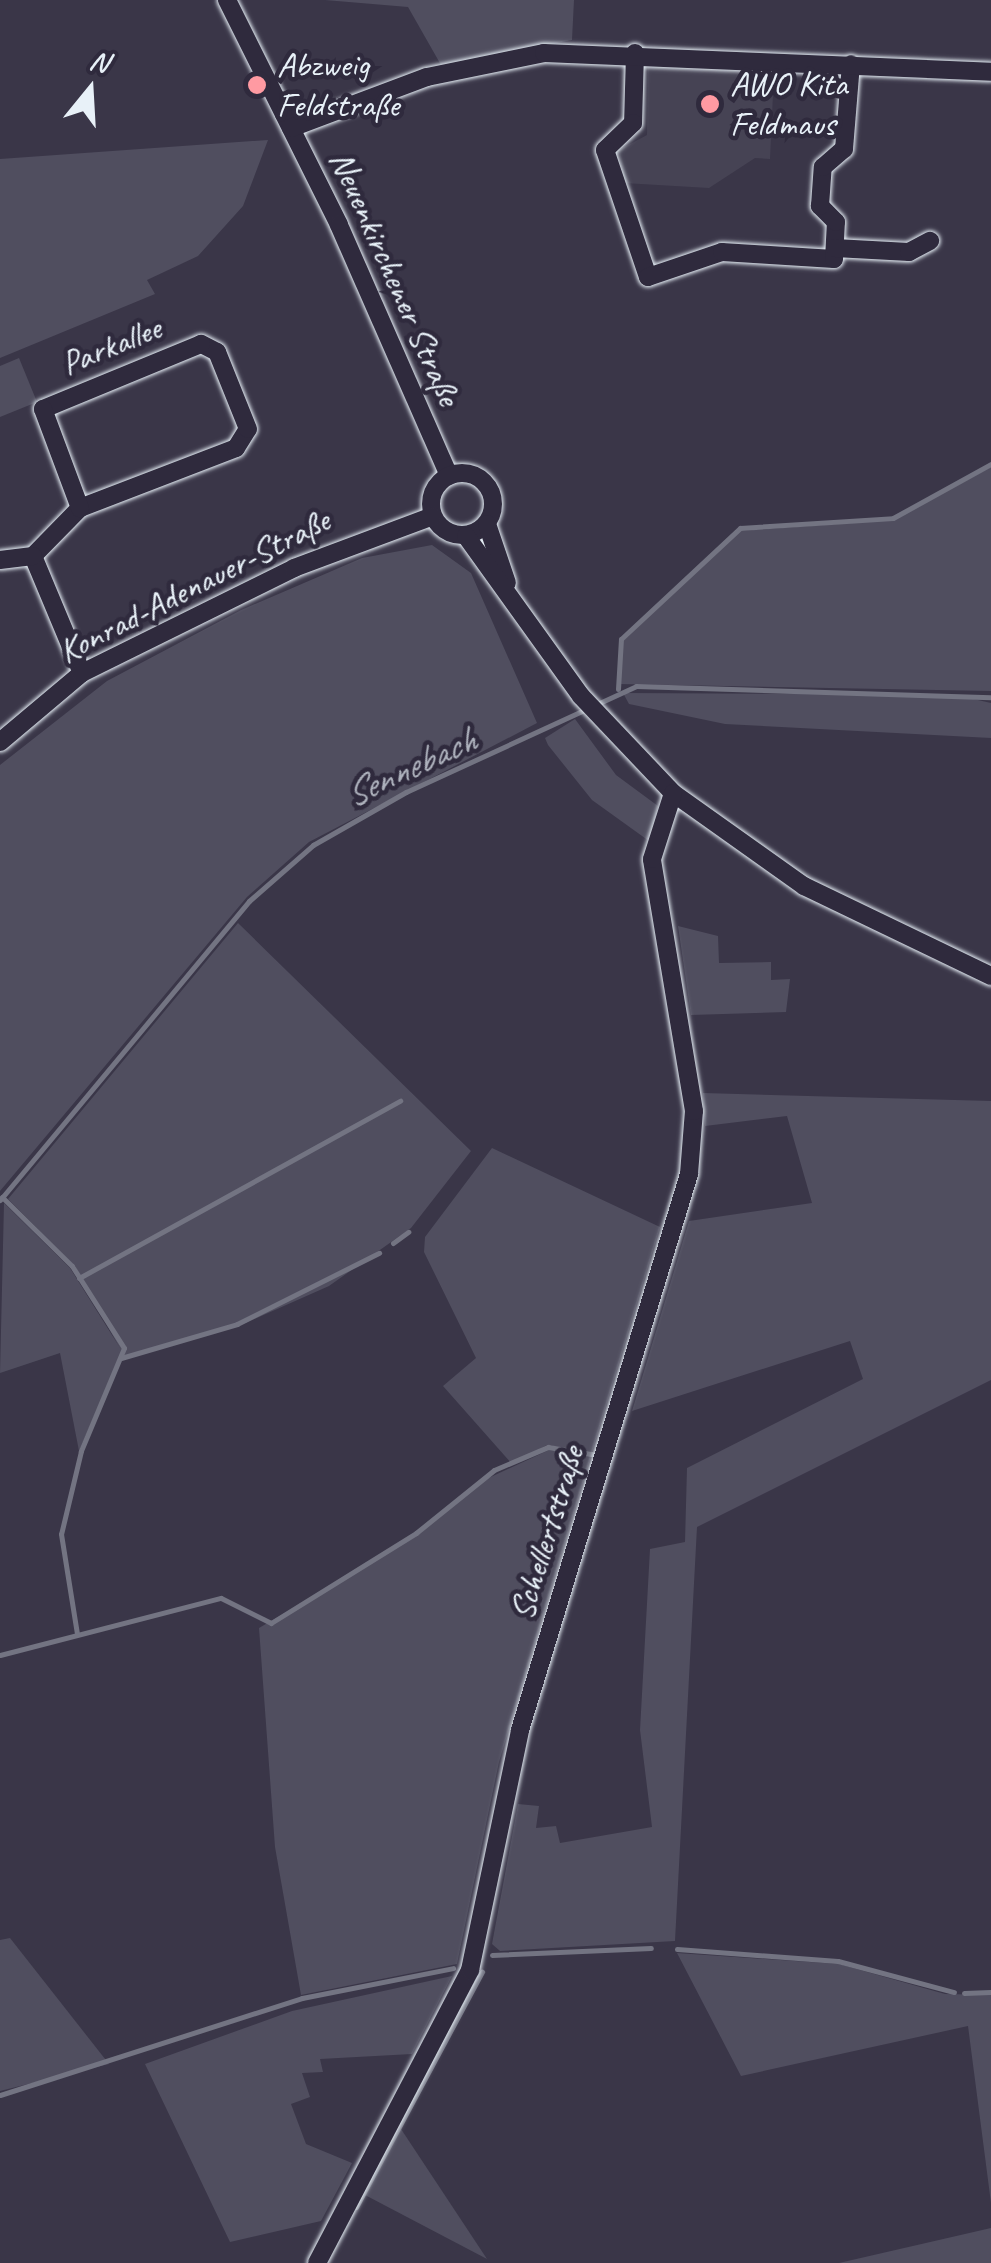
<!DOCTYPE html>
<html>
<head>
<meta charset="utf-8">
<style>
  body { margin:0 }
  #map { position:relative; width:991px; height:2263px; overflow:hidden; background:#3a3648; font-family:Caveat,sans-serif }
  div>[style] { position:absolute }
  .built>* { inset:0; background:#464354 }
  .green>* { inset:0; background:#504e5f }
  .stream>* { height:5px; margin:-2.5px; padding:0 2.5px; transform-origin:2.5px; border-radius:2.5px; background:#737482 }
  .roads { filter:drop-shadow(0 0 2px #e8f1f8) drop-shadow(0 0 2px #e8f1f8) }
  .minor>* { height:18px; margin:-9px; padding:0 9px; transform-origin:9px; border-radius:9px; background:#2f2a3d }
  .minor>.ring { margin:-9px; padding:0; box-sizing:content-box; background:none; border:18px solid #2f2a3d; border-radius:50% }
  .dots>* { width:28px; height:28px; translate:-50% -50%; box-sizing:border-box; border:5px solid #2f2a3d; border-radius:50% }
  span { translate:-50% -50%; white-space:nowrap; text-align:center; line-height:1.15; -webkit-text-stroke:9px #2f2a3d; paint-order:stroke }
  .poi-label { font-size:35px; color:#e8f1f8 }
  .left { translate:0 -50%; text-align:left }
  .street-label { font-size:35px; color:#e8f1f8 }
  .water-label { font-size:38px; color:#aeb2bd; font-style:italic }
  .north { position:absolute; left:40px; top:40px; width:100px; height:100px; -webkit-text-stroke:8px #2f2a3d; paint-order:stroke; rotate:18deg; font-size:28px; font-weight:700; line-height:40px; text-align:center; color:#e8f1f8 }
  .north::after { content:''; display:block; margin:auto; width:35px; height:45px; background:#e8f1f8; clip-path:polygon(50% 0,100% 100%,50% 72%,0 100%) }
</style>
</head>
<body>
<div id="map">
  <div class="built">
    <i style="clip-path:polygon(648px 66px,774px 73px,770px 159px,755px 158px,709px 188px,624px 183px,619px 150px,647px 135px)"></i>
  </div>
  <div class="green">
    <i style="clip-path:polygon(325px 0,574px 0,572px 40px,441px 65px,408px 7px)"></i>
    <i style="clip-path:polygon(268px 140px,243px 206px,198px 256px,147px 280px,155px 294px,0 358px,0 159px)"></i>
    <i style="clip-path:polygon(19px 358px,37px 402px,0 417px,0 366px)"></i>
    <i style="clip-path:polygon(991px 467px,991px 691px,618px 684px,623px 641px,740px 531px,894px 520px)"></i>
    <i style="clip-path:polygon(432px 545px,471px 573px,537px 723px,309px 842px,247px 897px,0 1191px,0 765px,107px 681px,241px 610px,362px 558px)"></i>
    <i style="clip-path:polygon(623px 693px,956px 695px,991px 703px,991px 738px,725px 724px,629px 704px)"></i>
    <i style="clip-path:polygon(575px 719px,616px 775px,658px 806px,649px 841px,592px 800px,548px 745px,545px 738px)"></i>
    <i style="clip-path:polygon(238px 923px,471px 1151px,411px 1228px,329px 1286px,243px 1324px,125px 1358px,75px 1266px,8px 1199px)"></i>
    <i style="clip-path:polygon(678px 926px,718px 936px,719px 963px,771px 962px,771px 980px,790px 979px,786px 1012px,691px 1015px)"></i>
    <i style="clip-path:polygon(703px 1093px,991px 1101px,991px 1380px,697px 1527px,675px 1941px,500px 1951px,492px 1944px,518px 1804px,539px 1806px,536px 1828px,556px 1826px,560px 1843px,652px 1827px,640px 1730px,650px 1549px,685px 1542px,687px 1468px,863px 1379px,850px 1341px,632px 1411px,689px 1221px,812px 1203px,787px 1116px,705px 1126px)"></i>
    <i style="clip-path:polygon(492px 1148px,660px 1227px,592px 1452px,547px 1445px,512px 1464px,443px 1386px,476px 1358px,424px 1252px,425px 1237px)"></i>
    <i style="clip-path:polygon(4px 1203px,70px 1268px,122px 1351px,79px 1451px,60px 1353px,0 1373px)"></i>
    <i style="clip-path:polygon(549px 1450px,591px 1456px,499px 1762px,457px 1964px,301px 1995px,275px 1847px,259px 1628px,418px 1535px,480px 1482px)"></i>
    <i style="clip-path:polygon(10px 1938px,109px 2064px,0 2091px,0 1940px)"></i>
    <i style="clip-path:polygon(677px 1953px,839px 1964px,945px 1994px,991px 1995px,991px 2203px,968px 2026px,741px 2076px)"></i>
    <i style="clip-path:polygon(452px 1976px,412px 2054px,320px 2059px,323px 2072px,302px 2073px,310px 2097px,291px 2104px,306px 2144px,352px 2163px,321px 2221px,230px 2242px,145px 2064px,292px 2011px)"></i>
    <i style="clip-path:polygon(401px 2129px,487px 2259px,365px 2195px)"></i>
    <i style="clip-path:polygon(991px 2228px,991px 2263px,839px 2263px)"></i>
  </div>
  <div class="stream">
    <i style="left:618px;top:689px;width:50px;rotate:-86.6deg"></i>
    <i style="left:621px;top:639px;width:163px;rotate:-43deg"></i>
    <i style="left:740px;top:528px;width:153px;rotate:-3.7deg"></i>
    <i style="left:893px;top:518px;width:112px;rotate:-28.9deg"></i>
    <i style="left:2px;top:1197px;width:98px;rotate:44.6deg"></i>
    <i style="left:72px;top:1266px;width:97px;rotate:57.6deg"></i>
    <i style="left:124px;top:1348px;width:112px;rotate:112.7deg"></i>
    <i style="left:81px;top:1451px;width:85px;rotate:103.5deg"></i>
    <i style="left:61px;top:1534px;width:101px;rotate:80.9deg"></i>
    <i style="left:0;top:1200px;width:389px;rotate:-50.2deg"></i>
    <i style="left:249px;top:901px;width:85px;rotate:-41.2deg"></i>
    <i style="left:313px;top:845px;width:107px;rotate:-29.7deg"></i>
    <i style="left:406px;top:792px;width:253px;rotate:-24.7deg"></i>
    <i style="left:636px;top:686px;width:355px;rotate:1.8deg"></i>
    <i style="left:393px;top:1243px;width:19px;rotate:-36deg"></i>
    <i style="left:79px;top:1278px;width:367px;rotate:-28.9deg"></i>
    <i style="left:121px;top:1358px;width:121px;rotate:-16.3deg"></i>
    <i style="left:237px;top:1324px;width:159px;rotate:-26.6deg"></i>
    <i style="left:0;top:1655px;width:228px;rotate:-14.5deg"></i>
    <i style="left:221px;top:1598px;width:56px;rotate:26.6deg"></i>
    <i style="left:271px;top:1623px;width:171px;rotate:-31.8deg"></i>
    <i style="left:416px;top:1533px;width:100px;rotate:-38.9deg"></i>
    <i style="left:494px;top:1470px;width:59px;rotate:-23.1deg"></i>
    <i style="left:548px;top:1447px;width:44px;rotate:9.2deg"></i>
    <i style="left:677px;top:1949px;width:161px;rotate:4.3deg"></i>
    <i style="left:838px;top:1961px;width:120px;rotate:15deg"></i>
    <i style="left:492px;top:1955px;width:159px;rotate:-2.5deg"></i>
    <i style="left:964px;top:1993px;width:27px;rotate:-2deg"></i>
    <i style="left:0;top:2095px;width:317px;rotate:-17.8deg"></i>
    <i style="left:302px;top:1998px;width:154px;rotate:-11.2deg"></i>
    <i style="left:356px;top:2207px;width:267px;rotate:-61.8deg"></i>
  </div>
  <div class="roads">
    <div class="minor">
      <i style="left:227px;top:0;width:251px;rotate:63.5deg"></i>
      <i style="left:339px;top:225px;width:274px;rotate:66.3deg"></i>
      <i style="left:635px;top:53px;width:70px;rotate:91.6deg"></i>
      <i style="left:633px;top:123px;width:39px;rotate:136deg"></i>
      <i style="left:605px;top:150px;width:134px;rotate:71.3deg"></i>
      <i style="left:648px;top:277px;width:78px;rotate:-18.7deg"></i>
      <i style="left:722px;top:252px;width:112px;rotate:3.6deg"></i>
      <i style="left:834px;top:259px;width:37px;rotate:-87deg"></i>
      <i style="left:836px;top:222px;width:23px;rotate:-135deg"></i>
      <i style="left:820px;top:206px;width:39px;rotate:-86deg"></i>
      <i style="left:823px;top:167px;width:28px;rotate:-41deg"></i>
      <i style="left:844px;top:149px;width:85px;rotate:-85.3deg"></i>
      <i style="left:291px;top:128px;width:145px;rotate:-20.6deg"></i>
      <i style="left:427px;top:77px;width:119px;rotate:-11.6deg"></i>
      <i style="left:544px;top:53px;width:447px;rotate:2.4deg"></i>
      <i style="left:835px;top:248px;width:74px;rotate:3.1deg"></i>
      <i style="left:909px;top:252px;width:24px;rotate:-28deg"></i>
      <i class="ring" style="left:431px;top:473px;width:44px;height:44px"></i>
      <i style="left:487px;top:524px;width:62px;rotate:71.3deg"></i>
      <i style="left:466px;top:536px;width:197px;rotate:54.3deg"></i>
      <i style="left:581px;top:696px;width:134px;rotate:46.5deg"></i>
      <i style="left:673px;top:793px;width:161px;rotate:35.4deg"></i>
      <i style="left:804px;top:886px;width:208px;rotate:25.7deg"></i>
      <i style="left:33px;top:556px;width:67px;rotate:-45.6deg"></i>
      <i style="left:80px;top:508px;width:167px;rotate:-21deg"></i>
      <i style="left:236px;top:448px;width:22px;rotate:-58deg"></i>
      <i style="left:248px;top:429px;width:83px;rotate:-111.9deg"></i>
      <i style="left:217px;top:352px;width:18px;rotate:-153deg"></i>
      <i style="left:201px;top:344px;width:171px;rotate:157.6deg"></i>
      <i style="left:43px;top:409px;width:106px;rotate:69.5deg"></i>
      <i style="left:33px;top:556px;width:127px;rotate:67.3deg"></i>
      <i style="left:0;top:560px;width:33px;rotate:-7deg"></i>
      <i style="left:0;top:742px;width:107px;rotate:-40.1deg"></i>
      <i style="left:82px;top:673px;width:237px;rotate:-26.3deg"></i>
      <i style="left:294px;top:568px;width:148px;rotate:-20.5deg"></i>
      <i style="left:317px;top:2263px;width:331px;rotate:-62.4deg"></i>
      <i style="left:470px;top:1970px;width:245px;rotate:-78.2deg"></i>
      <i style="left:520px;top:1730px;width:581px;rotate:-73.09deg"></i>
      <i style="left:689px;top:1174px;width:63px;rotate:-85.5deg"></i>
      <i style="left:694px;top:1111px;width:255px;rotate:-99.5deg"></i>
      <i style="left:652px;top:859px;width:69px;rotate:-72.3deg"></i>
    </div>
  </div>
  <div class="dots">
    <i style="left:257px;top:85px;background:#ff9aa2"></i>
    <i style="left:710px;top:104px;background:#ff9aa2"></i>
  </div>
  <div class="poi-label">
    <span class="left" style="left:277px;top:85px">Abzweig<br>Feldstraße</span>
    <span class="left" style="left:730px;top:104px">AWO Kita<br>Feldmaus</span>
  </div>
  <div class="street-label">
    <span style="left:395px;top:278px;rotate:66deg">Neuenkirchener Straße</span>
    <span style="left:111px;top:346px;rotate:-22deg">Parkallee</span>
    <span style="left:194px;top:586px;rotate:-27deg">Konrad-Adenauer-Straße</span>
    <span style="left:547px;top:1533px;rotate:-73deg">Schellertstraße</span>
  </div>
  <div class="water-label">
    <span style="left:410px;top:767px;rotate:-25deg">Sennebach</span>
  </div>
  <div class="north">N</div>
</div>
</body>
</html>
